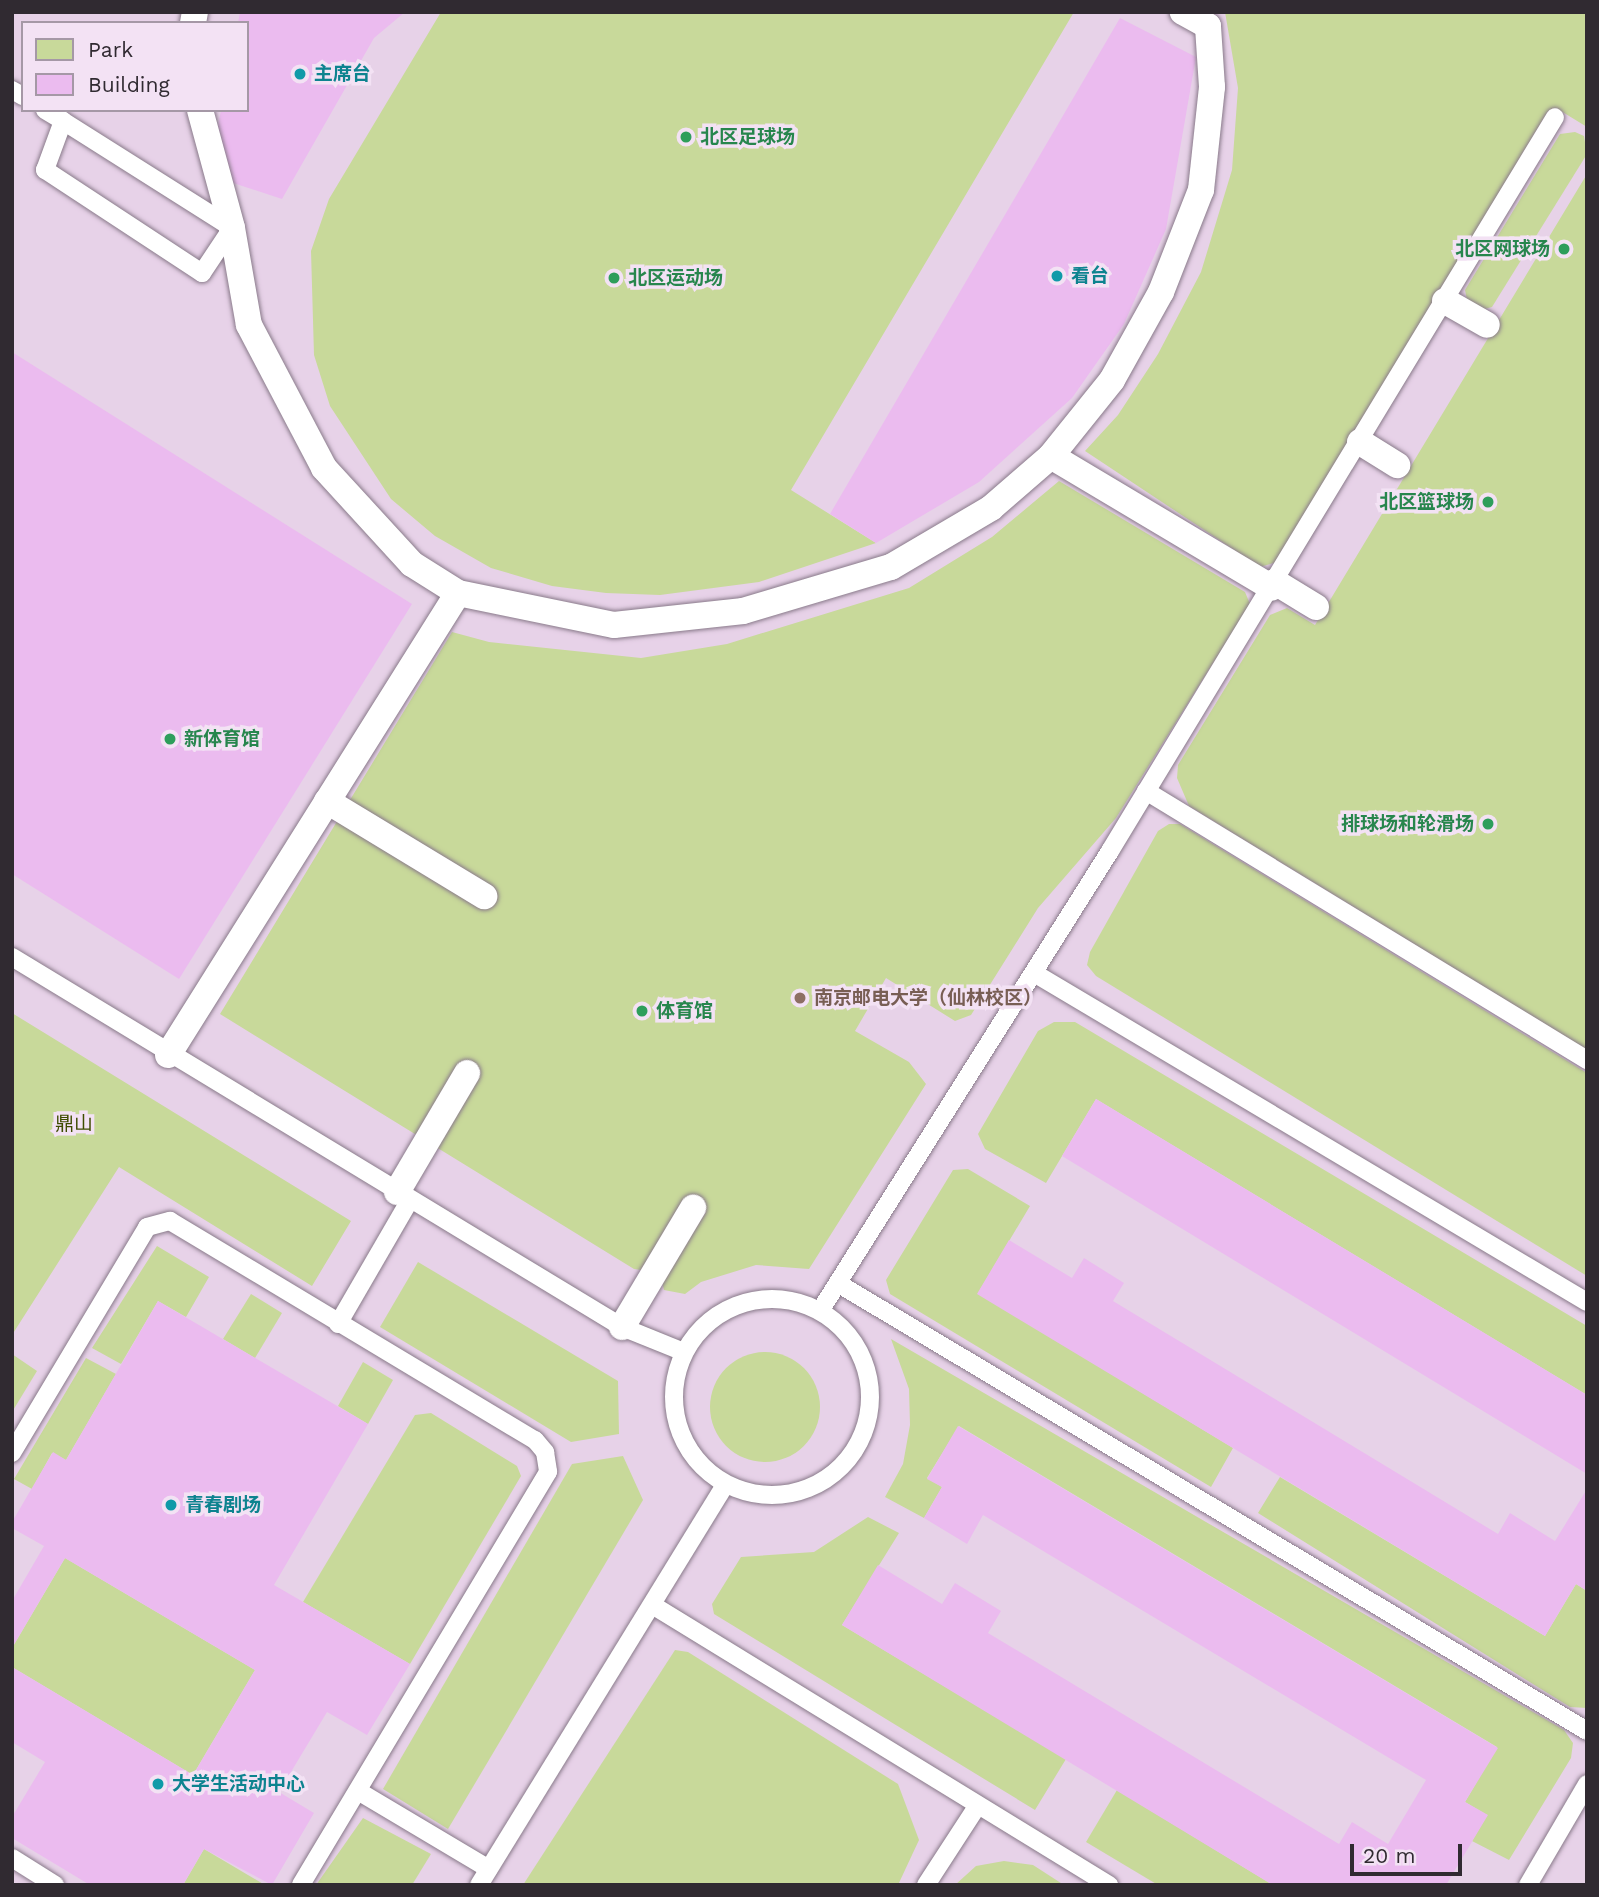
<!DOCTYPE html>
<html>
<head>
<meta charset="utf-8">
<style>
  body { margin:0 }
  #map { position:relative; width:1599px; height:1897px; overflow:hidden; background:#f3e2f4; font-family:"Work Sans","Noto Sans SC",sans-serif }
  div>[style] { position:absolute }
  .built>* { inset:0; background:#e7d2e8 }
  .green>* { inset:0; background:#c8d99a }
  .round { border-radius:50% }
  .building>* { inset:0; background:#ebbbef }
  .roads { filter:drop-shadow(0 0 2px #897a8a) drop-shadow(0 0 2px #897a8a) }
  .service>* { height:18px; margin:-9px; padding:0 9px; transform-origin:9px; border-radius:9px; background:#fff }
  .service>.ring { margin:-9px; padding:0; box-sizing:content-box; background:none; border:18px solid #fff; border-radius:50% }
  .pedestrian>* { height:26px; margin:-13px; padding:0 13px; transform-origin:13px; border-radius:13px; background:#fff }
  .dots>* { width:19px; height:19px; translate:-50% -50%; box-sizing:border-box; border:4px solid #f3e2f4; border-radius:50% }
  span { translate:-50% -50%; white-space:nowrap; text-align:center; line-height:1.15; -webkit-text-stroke:7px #f3e2f4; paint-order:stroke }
  .culture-label { font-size:19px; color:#0d838f; font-weight:700 }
  .left { translate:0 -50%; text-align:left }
  .leisure-label { font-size:19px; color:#27864d; font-weight:700 }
  .right { translate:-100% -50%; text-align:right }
  .education-label { font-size:19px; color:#785e54; font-weight:700 }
  .park-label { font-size:19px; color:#3e4c00 }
  .frame { position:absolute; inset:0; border:14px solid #302a31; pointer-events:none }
  .legend { position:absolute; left:21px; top:21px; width:228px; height:91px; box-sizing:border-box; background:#f3e2f4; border:2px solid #a598a6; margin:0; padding:9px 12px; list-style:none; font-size:21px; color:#302a31 }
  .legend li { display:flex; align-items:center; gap:14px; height:35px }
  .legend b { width:35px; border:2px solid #a598a6 }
  .scale { position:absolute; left:1350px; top:1844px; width:112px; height:32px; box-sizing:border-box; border:4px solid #302a31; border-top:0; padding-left:9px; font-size:21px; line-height:24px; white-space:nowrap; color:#302a31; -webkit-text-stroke:5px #f3e2f4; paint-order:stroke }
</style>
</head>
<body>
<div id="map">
  <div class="built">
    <i style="clip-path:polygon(evenodd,12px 12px,1587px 12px,1587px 1885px,12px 1885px,12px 12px,23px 23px,247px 23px,247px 110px,23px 110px,23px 23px)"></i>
  </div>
  <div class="green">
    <i style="clip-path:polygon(441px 12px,1074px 12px,791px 490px,876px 543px,759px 582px,660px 595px,606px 593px,552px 586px,491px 568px,435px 536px,391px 499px,330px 406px,314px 355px,311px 251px,329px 199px)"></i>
    <i style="clip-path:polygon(1225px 12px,1587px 12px,1587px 127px,1556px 108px,1548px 111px,1277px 562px,1260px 567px,1085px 451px,1118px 415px,1158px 354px,1201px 272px,1232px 170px,1238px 88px)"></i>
    <i style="clip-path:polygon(1575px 132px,1584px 136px,1587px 154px,1492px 307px,1477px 311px,1468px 305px,1465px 290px,1560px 134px)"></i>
    <i style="clip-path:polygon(1587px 174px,1587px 1050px,1189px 806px,1177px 778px,1178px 765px,1270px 615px,1287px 608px,1315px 625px)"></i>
    <i style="clip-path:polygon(1059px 481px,1245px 592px,1250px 604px,1116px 818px,1038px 908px,971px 1015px,955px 1021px,886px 978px,855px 1031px,909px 1062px,926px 1084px,809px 1269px,756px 1265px,701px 1282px,685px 1294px,664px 1290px,662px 1282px,706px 1212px,685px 1199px,641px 1270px,634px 1269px,220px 1014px,452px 632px,489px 642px,641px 658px,727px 644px,909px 588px,992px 537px)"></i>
    <i style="clip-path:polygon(1169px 824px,1180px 824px,1587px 1073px,1587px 1276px,1096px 976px,1087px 965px,1090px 952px,1158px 831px)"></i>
    <i style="clip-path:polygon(12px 1013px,351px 1221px,312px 1286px,119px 1167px,12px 1335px)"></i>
    <i style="clip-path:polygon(1054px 1022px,1075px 1022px,1587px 1326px,1587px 1395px,1096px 1099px,1046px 1183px,985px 1149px,978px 1134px,1038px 1031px)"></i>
    <i style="clip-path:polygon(968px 1169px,1030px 1206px,978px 1293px,1233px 1448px,1211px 1487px,890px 1294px,886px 1280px,953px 1170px)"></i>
    <i style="clip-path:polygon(157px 1246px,209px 1277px,186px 1317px,158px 1301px,121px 1364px,92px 1348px)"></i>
    <i style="clip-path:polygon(418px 1262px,618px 1381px,619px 1434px,571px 1442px,380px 1327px)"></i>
    <i style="clip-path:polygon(251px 1294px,282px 1313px,255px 1358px,223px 1339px)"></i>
    <i style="clip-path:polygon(891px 1339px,1564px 1730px,1573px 1743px,1571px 1758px,1509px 1860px,1472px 1841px,1487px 1815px,1465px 1802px,1497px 1747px,959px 1426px,927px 1478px,942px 1487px,924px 1518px,885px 1497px,903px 1464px,910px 1425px,909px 1389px)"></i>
    <i class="round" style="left:710px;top:1352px;width:110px;height:110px"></i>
    <i style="clip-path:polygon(12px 1354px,37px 1371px,12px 1412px)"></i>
    <i style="clip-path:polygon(86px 1358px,116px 1374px,66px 1460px,52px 1453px,32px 1489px,14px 1479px)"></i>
    <i style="clip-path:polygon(363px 1362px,393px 1380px,368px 1424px,338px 1406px)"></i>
    <i style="clip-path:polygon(431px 1413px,517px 1466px,521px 1476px,410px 1664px,303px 1602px,415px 1415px)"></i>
    <i style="clip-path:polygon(623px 1456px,643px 1500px,448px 1829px,383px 1789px,572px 1464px)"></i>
    <i style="clip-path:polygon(1280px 1477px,1545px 1636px,1576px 1584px,1587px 1591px,1587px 1708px,1570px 1707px,1258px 1513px)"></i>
    <i style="clip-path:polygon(868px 1517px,899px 1533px,842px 1625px,1066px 1759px,1035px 1810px,714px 1614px,712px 1604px,741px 1557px,814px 1552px)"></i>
    <i style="clip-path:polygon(65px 1558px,255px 1670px,193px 1775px,12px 1667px,12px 1648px)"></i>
    <i style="clip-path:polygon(675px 1650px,688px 1652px,898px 1784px,919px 1840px,898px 1885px,523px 1885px)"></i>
    <i style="clip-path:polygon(1117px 1790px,1273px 1885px,1158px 1885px,1086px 1842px)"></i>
    <i style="clip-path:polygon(363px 1818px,431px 1854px,412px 1885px,316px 1885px)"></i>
    <i style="clip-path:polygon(204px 1849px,265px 1885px,183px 1885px)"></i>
    <i style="clip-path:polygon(1004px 1861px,1033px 1865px,1064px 1885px,955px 1885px,976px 1866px)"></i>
  </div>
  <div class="building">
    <i style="clip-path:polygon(240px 12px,405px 12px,374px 38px,282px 199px,209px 175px,221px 110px,247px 110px,247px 23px,238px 23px)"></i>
    <i style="clip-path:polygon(1120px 18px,1196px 57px,1166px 229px,1124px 324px,1072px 398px,979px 482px,876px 543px,830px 514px)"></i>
    <i style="clip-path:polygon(12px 352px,412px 604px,179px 979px,12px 874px)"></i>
    <i style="clip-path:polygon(1096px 1099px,1587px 1395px,1587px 1474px,1062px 1156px)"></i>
    <i style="clip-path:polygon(1009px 1240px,1072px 1278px,1084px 1258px,1124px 1283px,1113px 1301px,1498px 1534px,1510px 1513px,1555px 1541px,1587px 1489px,1587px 1591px,1576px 1584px,1545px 1636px,977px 1294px)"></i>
    <i style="clip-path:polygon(158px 1301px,368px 1424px,274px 1585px,410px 1664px,367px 1735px,327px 1712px,279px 1792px,314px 1813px,272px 1885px,204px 1849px,183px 1885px,90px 1885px,12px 1838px,12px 1817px,45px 1762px,12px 1742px,12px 1667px,193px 1775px,255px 1670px,65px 1558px,12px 1648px,12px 1601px,44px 1546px,12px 1528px,12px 1522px,53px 1452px,66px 1460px)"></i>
    <i style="clip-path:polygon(958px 1426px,1498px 1748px,1465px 1802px,1488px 1815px,1446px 1885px,1273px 1885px,842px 1625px,878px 1565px,942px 1604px,955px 1583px,1001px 1611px,988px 1633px,1339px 1844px,1352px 1822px,1388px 1844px,1426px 1780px,983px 1515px,967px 1544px,924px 1518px,942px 1487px,927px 1479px)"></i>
  </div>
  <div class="roads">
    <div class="service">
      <i style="left:12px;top:90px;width:13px;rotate:29deg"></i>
      <i style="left:45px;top:110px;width:21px;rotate:31deg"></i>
      <i style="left:63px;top:121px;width:200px;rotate:32.3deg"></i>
      <i style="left:232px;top:228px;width:54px;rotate:123.7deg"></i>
      <i style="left:202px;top:273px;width:188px;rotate:-146.7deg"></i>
      <i style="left:45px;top:170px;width:52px;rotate:-69.8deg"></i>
      <i style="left:1146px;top:791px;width:517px;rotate:31.38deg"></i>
      <i style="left:12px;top:957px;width:713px;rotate:31.24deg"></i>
      <i style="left:622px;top:1327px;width:67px;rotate:22deg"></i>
      <i style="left:1034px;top:973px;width:643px;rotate:30.75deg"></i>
      <i style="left:839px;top:1284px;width:871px;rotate:30.86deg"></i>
      <i class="ring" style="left:674px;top:1299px;width:178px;height:178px"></i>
      <i style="left:820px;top:1311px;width:544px;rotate:-57.77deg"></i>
      <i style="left:1110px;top:851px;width:858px;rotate:-58.77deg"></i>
      <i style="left:338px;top:1324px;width:143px;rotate:-59.9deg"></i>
      <i style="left:12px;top:1453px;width:263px;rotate:-59.1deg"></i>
      <i style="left:147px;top:1227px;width:24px;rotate:-15deg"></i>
      <i style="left:170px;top:1221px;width:426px;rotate:31deg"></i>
      <i style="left:535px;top:1440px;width:16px;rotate:50deg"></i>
      <i style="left:545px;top:1452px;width:20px;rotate:81deg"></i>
      <i style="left:548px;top:1472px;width:481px;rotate:120.9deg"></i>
      <i style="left:654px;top:1606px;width:534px;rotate:31.52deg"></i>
      <i style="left:358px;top:1791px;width:152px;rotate:30.8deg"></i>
      <i style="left:12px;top:1858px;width:51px;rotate:32.1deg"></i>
      <i style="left:479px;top:1885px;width:470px;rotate:-58.4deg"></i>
      <i style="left:926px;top:1885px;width:95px;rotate:-57deg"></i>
      <i style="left:1528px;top:1885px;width:117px;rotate:-59.7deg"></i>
    </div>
    <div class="pedestrian">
      <i style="left:193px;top:23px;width:11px;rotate:-80deg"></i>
      <i style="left:200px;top:110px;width:122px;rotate:74.8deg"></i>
      <i style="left:232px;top:228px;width:98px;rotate:80.1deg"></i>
      <i style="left:249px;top:325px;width:161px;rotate:62.3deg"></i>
      <i style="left:324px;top:468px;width:130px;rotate:47.5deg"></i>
      <i style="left:412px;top:564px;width:54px;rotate:32.2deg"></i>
      <i style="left:1445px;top:301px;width:48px;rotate:29.7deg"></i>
      <i style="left:1360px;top:442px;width:44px;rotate:31.9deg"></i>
      <i style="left:1051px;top:456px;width:97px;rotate:-51.2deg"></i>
      <i style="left:1112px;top:380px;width:101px;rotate:-60.9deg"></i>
      <i style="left:1161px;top:292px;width:110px;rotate:-68.6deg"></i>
      <i style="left:1201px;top:190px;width:104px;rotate:-83.9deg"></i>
      <i style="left:1212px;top:87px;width:61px;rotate:-93.8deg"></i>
      <i style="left:1208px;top:26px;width:29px;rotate:-151deg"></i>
      <i style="left:1275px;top:582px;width:48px;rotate:31.4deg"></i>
      <i style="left:327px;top:801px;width:184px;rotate:31.2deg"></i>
      <i style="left:168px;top:1055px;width:545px;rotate:-57.88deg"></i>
      <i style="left:458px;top:593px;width:159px;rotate:11.6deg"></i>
      <i style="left:614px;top:625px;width:130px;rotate:-6.2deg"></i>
      <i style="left:743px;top:611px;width:154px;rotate:-16.6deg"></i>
      <i style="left:891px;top:567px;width:116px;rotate:-30.5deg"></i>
      <i style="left:991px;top:508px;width:79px;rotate:-40.9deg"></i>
      <i style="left:1051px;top:456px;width:257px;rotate:30.8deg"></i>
      <i style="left:397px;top:1192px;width:138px;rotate:-59.5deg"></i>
      <i style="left:622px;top:1327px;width:139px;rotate:-59.2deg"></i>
    </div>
  </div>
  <div class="dots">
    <i style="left:300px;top:74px;background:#0f9aa8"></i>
    <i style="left:686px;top:137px;background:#2e9e5b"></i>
    <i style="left:1564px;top:249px;background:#2e9e5b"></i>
    <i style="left:1057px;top:276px;background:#0f9aa8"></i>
    <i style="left:614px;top:278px;background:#2e9e5b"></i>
    <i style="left:1488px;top:502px;background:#2e9e5b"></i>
    <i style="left:170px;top:739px;background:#2e9e5b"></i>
    <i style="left:1488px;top:824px;background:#2e9e5b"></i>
    <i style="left:800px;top:998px;background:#8d6e63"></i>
    <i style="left:642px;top:1011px;background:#2e9e5b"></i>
    <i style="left:171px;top:1505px;background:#0f9aa8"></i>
    <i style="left:158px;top:1784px;background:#0f9aa8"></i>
  </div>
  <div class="culture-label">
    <span class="left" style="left:314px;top:74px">主席台</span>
    <span class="left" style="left:1071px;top:276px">看台</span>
    <span class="left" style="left:185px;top:1505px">青春剧场</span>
    <span class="left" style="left:172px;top:1784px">大学生活动中心</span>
  </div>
  <div class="leisure-label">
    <span class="left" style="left:700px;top:137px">北区足球场</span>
    <span class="right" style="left:1550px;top:249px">北区网球场</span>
    <span class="left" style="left:628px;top:278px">北区运动场</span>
    <span class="right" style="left:1474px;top:502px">北区篮球场</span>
    <span class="left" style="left:184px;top:739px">新体育馆</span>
    <span class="right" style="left:1474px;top:824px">排球场和轮滑场</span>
    <span class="left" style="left:656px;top:1011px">体育馆</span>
  </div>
  <div class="education-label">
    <span class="left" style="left:814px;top:998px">南京邮电大学（仙林校区）</span>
  </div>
  <div class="park-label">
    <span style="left:74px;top:1124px">鼎山</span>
  </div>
  <div class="frame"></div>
  <ul class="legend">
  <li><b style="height:19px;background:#c8d99a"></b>Park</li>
  <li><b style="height:19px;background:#ebbbef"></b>Building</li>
  </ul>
  <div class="scale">20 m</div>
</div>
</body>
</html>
